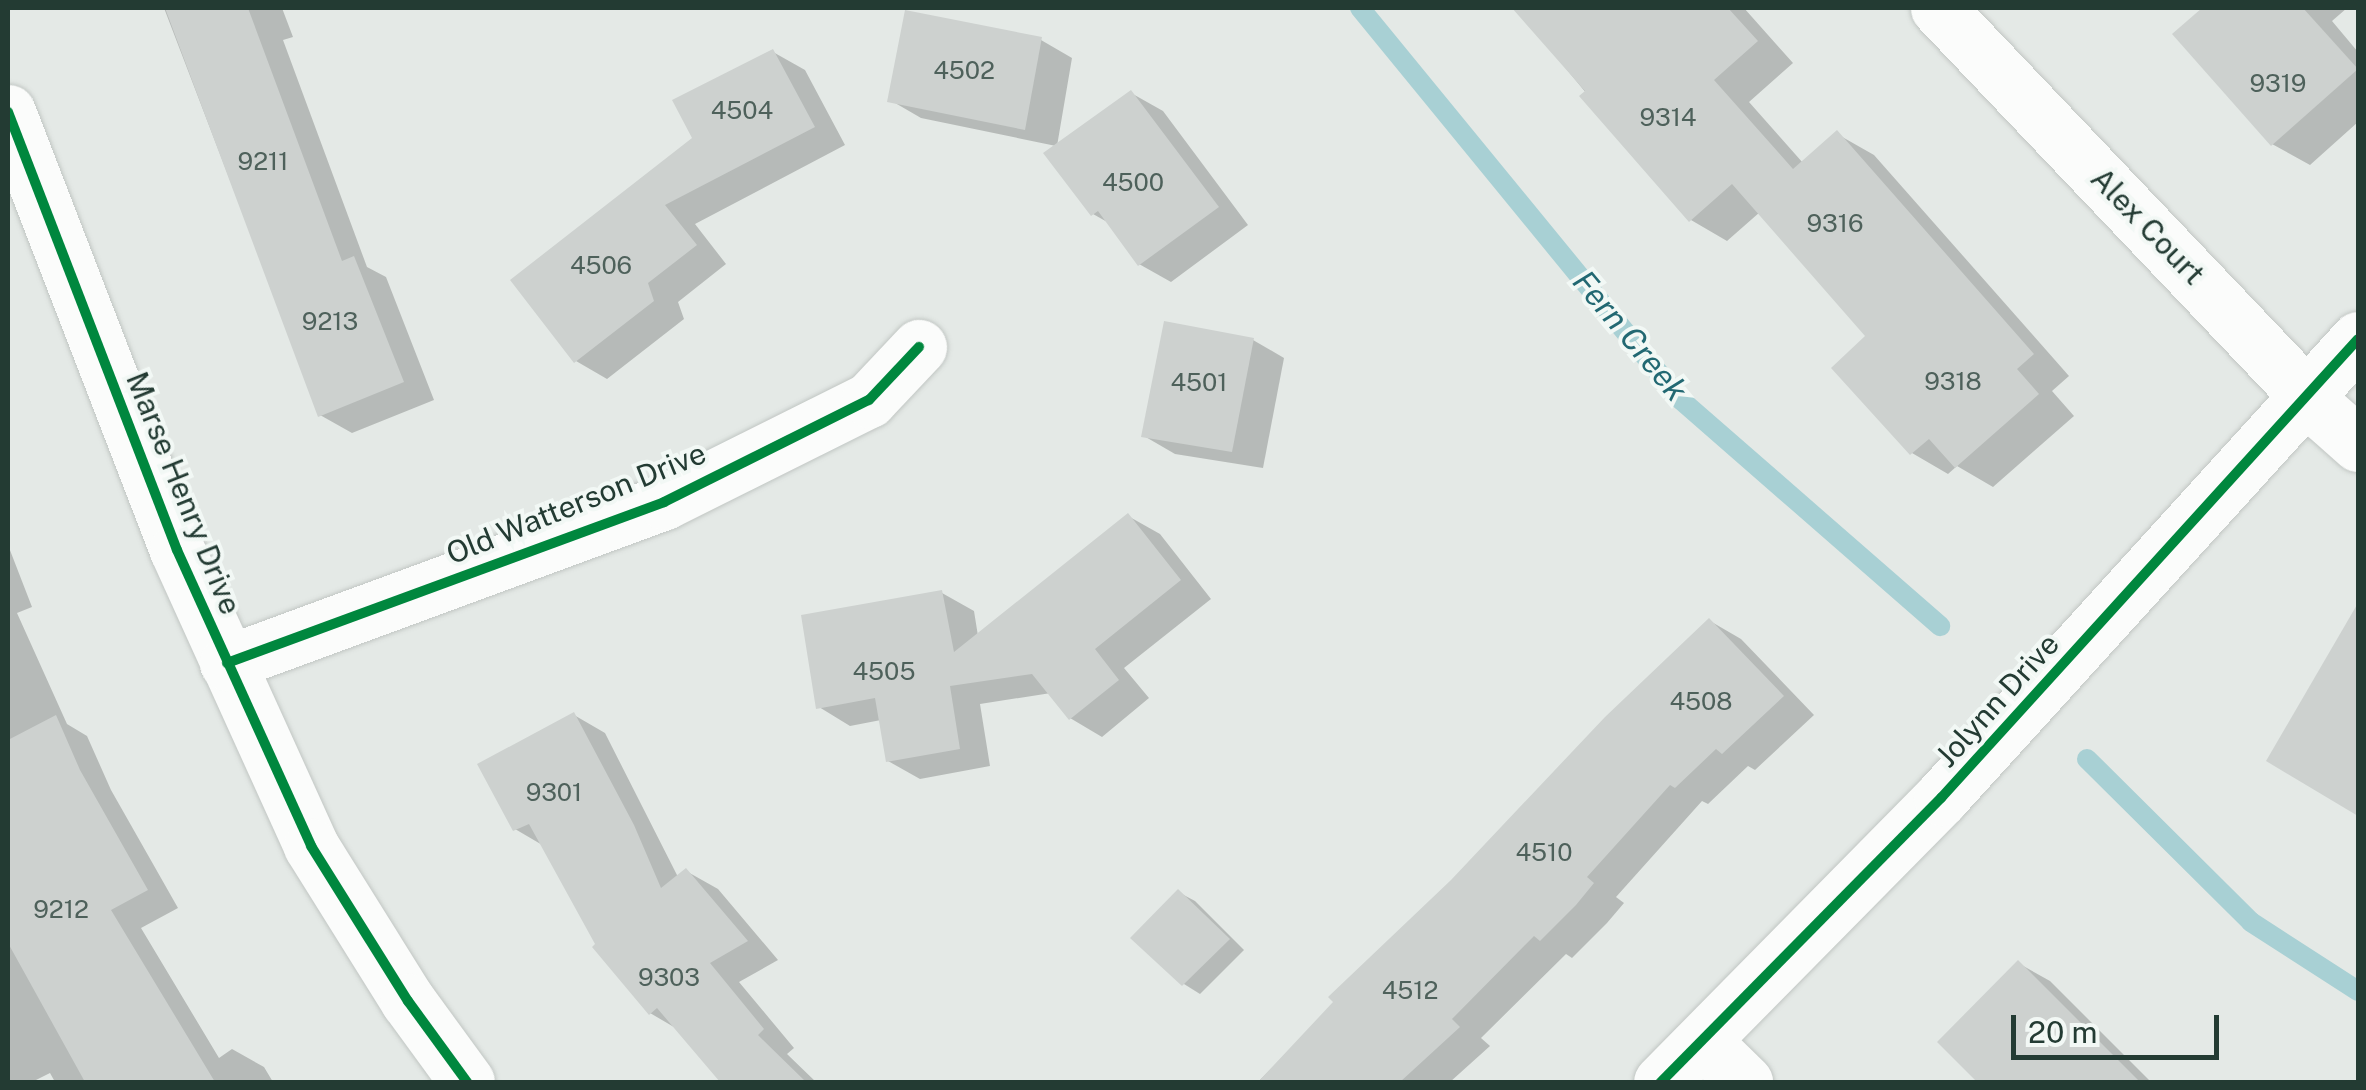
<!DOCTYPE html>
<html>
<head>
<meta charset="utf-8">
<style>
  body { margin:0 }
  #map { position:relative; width:2366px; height:1090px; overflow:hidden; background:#e4e9e6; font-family:"Public Sans",sans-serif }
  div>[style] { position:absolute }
  .shadow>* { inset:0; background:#0003 }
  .stream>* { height:20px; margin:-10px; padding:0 10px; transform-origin:10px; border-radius:10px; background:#a8d0d4 }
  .building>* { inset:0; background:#cdd1cf }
  .roads { filter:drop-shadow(0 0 2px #c1c6c3) drop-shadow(0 0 2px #c1c6c3) }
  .street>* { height:55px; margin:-27.5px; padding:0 27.5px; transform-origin:27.5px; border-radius:27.5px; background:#fbfcfb }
  .cycleway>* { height:10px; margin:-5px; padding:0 5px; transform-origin:5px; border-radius:5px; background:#00873e }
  span { translate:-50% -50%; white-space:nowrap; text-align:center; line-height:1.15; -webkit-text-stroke:8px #f2f8f5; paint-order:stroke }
  .number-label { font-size:25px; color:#4e615b }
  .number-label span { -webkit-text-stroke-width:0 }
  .street-label { font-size:30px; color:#233b33 }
  .water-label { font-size:32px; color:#226872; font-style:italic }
  .frame { position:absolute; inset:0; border:10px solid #233b33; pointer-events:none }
  .scale { position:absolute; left:2011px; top:1015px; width:208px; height:45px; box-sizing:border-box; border:5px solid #233b33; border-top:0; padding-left:12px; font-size:30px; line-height:35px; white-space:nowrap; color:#233b33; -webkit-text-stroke:8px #f2f8f5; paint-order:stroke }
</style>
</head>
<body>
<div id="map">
  <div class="shadow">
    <i style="clip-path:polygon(164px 8px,282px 8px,293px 37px,283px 40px,367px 267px,386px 277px,434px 400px,352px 433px,320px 415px)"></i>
    <i style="clip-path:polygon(1516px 8px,1744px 8px,1793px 63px,1749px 102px,1803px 163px,1837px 134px,1874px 155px,2069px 376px,2052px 391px,2074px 416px,1993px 487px,1957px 466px,1948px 474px,1912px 453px,1868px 336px,1760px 212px,1727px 241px,1691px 220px)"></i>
    <i style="clip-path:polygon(2206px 8px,2347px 8px,2332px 21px,2358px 52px,2358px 122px,2310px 165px,2272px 144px,2176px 34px)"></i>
    <i style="clip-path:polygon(1041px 40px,1072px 58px,1057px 146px,1131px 93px,1163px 111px,1248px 225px,1171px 282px,1139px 264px,1109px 223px,1093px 214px,1056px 146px,921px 118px,890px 100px)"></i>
    <i style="clip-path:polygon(773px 52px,805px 70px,845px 145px,695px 224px,726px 264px,678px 302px,684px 319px,607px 379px,576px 361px,695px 139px)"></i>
    <i style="clip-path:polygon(1253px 340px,1284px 358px,1263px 468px,1175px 454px,1144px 436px)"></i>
    <i style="clip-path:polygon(1128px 516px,1160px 534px,1211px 599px,1124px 668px,1149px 698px,1102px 737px,1070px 718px,1051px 693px,980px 704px,990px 766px,920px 779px,888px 761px,881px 720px,850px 726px,819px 707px,942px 593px,974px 611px,978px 636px)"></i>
    <i style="clip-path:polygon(8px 545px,32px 607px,17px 613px,67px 724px,87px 736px,111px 790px,178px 908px,141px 928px,219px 1058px,232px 1049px,264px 1067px,273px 1082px,55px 1082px,50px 1073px,32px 1082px,8px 1082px)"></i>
    <i style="clip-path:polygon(1710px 621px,1741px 639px,1814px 715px,1755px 770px,1748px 766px,1708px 804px,1702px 801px,1616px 897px,1624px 903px,1607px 923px,1572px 958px,1566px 954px,1481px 1038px,1490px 1046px,1450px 1082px,1258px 1082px)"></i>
    <i style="clip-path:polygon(2325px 666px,2358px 686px,2358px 813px,2270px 760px)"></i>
    <i style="clip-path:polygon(574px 715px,605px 733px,678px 877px,686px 871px,718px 889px,778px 960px,739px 982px,794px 1048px,787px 1054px,816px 1082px,723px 1082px,679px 1030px,650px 1013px,598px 944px,544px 846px,515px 829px)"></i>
    <i style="clip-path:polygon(1178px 892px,1195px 901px,1244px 950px,1200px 994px,1184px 984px)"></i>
    <i style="clip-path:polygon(2018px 963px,2050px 981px,2151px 1082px,1981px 1082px,1940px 1042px)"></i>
  </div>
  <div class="stream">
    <i style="left:1360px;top:8px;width:507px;rotate:50.69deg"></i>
    <i style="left:1681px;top:400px;width:344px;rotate:41.1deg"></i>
    <i style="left:2087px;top:759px;width:231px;rotate:44.8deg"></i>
    <i style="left:2251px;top:922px;width:127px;rotate:32.8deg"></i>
  </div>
  <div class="building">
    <i style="clip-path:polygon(165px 8px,248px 8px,342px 261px,354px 256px,404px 382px,318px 417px)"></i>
    <i style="clip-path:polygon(1512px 8px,1728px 8px,1758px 41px,1714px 80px,1793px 169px,1837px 130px,2034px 354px,2017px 369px,2039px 394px,1955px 468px,1929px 439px,1910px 455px,1831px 368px,1865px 336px,1732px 184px,1689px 222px,1579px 96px,1585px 91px)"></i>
    <i style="clip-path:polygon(2202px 8px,2303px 8px,2358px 69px,2271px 146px,2172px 34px)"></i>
    <i style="clip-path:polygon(905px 10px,1042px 37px,1025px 130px,887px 102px)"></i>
    <i style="clip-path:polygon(773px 49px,815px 127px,665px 205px,697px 245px,648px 283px,654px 301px,574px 363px,510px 280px,692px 138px,672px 100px)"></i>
    <i style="clip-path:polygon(1131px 90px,1219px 207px,1138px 266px,1098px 211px,1091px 216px,1043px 153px)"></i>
    <i style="clip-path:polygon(1164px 321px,1254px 338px,1232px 452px,1141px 437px)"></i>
    <i style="clip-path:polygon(1128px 513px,1181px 580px,1095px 649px,1119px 680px,1069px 720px,1032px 674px,950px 686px,960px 749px,886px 762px,875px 698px,816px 709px,801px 615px,942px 590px,954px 652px)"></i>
    <i style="clip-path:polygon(2358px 603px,2358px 816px,2266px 761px)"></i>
    <i style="clip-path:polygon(1709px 618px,1784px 696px,1722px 754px,1716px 749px,1675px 788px,1670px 785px,1587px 877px,1594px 883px,1576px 905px,1540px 941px,1534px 936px,1452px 1019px,1460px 1027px,1400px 1082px,1258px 1082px,1333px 1002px,1328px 997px,1451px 880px,1605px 717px)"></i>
    <i style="clip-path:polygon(574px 712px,634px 825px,661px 888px,686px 868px,748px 941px,710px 963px,764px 1029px,758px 1035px,806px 1082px,720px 1082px,657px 1008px,649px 1015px,592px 947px,595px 944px,529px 824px,513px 831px,477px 764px)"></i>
    <i style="clip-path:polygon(56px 715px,80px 770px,148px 890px,111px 910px,215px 1082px,85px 1082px,8px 943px,8px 740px)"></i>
    <i style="clip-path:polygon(1178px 889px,1230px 939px,1182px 986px,1130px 938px)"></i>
    <i style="clip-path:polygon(2018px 960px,2140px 1082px,1977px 1082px,1937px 1042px)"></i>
  </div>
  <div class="roads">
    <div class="street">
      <i style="left:1938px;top:8px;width:559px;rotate:46.45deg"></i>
      <i style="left:2323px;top:413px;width:47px;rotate:41.5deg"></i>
      <i style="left:8px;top:112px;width:469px;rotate:68.9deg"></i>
      <i style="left:177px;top:550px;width:325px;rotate:65.6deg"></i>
      <i style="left:311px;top:846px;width:183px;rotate:58deg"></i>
      <i style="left:408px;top:1001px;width:100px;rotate:53.9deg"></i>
      <i style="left:227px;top:663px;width:466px;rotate:-20.2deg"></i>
      <i style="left:664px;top:502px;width:229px;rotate:-26.5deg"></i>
      <i style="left:869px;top:400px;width:73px;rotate:-46.7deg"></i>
      <i style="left:1703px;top:1041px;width:59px;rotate:44.3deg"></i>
      <i style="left:1661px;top:1082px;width:399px;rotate:-45.4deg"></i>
      <i style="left:1941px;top:798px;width:620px;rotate:-47.74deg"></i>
    </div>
  </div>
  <div class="cycleway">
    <i style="left:8px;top:112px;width:469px;rotate:68.9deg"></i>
    <i style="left:177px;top:550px;width:325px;rotate:65.6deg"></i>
    <i style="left:311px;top:846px;width:183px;rotate:58deg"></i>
    <i style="left:408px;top:1001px;width:100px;rotate:53.9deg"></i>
    <i style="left:227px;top:663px;width:466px;rotate:-20.2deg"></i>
    <i style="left:664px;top:502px;width:229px;rotate:-26.5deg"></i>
    <i style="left:869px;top:400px;width:73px;rotate:-46.7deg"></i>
    <i style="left:1661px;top:1082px;width:399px;rotate:-45.4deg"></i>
    <i style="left:1941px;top:798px;width:620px;rotate:-47.74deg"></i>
  </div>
  <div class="number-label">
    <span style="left:964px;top:70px">4502</span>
    <span style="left:2278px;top:83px">9319</span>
    <span style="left:742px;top:110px">4504</span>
    <span style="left:1668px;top:117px">9314</span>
    <span style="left:263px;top:161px">9211</span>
    <span style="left:1133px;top:182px">4500</span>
    <span style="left:1835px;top:223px">9316</span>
    <span style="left:601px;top:265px">4506</span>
    <span style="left:330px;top:321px">9213</span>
    <span style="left:1953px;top:381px">9318</span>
    <span style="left:1199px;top:382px">4501</span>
    <span style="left:884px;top:671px">4505</span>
    <span style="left:1701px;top:701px">4508</span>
    <span style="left:554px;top:792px">9301</span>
    <span style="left:1544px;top:852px">4510</span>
    <span style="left:61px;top:909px">9212</span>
    <span style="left:669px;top:977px">9303</span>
    <span style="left:1410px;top:990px">4512</span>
  </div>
  <div class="street-label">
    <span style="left:2148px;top:226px;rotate:46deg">Alex Court</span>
    <span style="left:184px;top:493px;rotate:68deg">Marse Henry Drive</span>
    <span style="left:576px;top:503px;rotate:-22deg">Old Watterson Drive</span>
    <span style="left:1997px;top:700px;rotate:-48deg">Jolynn Drive</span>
  </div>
  <div class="water-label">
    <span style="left:1630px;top:336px;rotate:50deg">Fern Creek</span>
  </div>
  <div class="frame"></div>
  <div class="scale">20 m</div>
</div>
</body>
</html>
